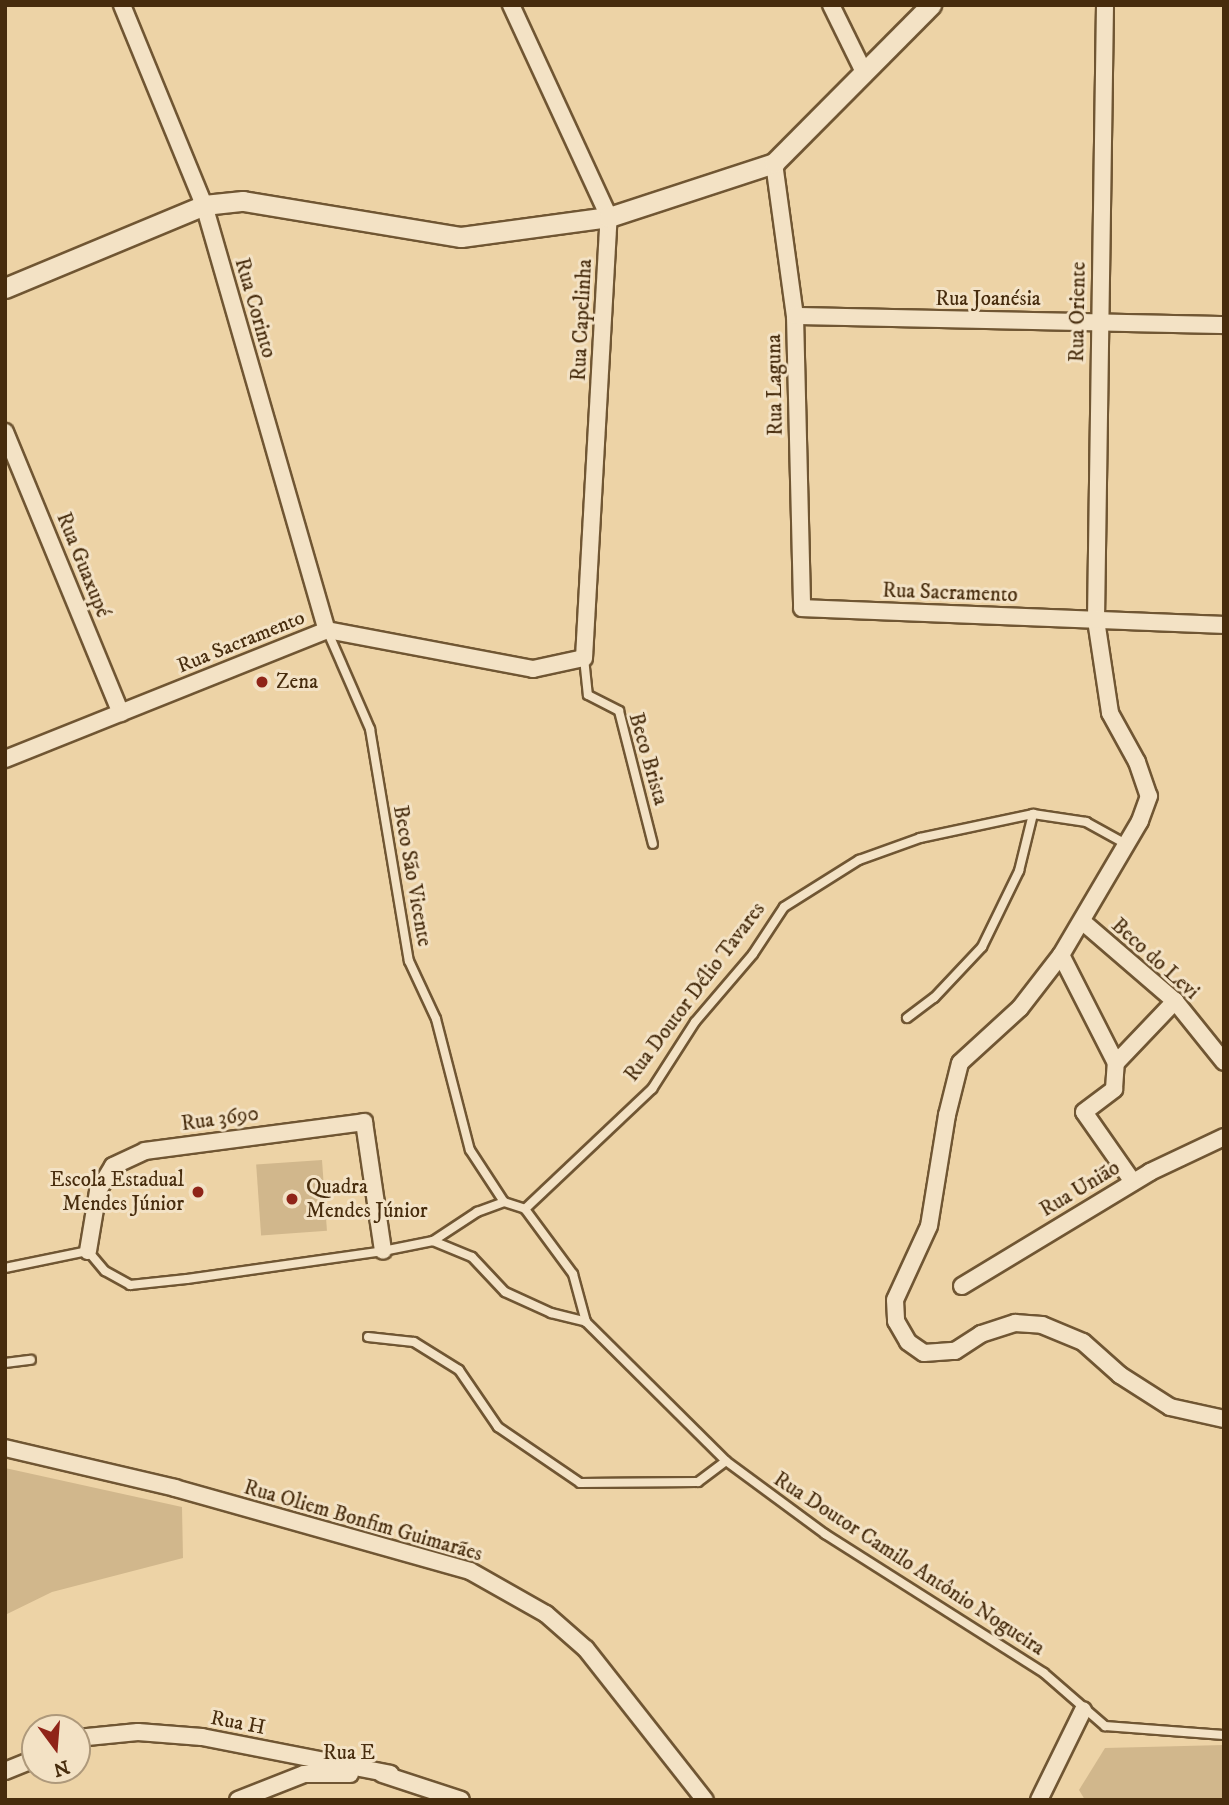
<!DOCTYPE html>
<html>
<head>
<meta charset="utf-8">
<style>
	body { margin:0 }
	#map { position:relative; width:1229px; height:1805px; overflow:hidden; background:#edd3a6; font-family:"IM FELL DW Pica",serif }
	div>[style] { position:absolute }
	.green>* { inset:0; background:#d1b78c; transform-origin:0 0 }
	.roads { filter:drop-shadow(2px 0 #705633) drop-shadow(-2px 0 #705633) drop-shadow(0 2px #705633) drop-shadow(0 -2px #705633) }
	.service>* { height:8px; margin:-4px; padding:0 4px; transform-origin:4px; border-radius:4px; background:#f3e2c5 }
	.minor>* { height:16px; margin:-8px; padding:0 8px; transform-origin:8px; border-radius:8px; background:#f3e2c5 }
	.tertiary>* { height:19px; margin:-9.5px; padding:0 9.5px; transform-origin:9.5px; border-radius:9.5px; background:#f3e2c5 }
	.dots>* { width:19px; height:19px; translate:-50% -50%; box-sizing:border-box; border:4px solid #f3e2c5; border-radius:50% }
	span { translate:-50% -50%; white-space:nowrap; text-align:center; line-height:1.15; -webkit-text-stroke:6px #f3e2c5; paint-order:stroke }
	.street-label { font-size:21px; color:#472c0d }
	.poi-label { font-size:21px; color:#472c0d }
	.left { translate:0 -50%; text-align:left }
	.right { translate:-100% -50%; text-align:right }
	.frame { position:absolute; inset:0; border:7px solid #472c0d; pointer-events:none }
	.north { position:absolute; left:21px; top:1714px; width:70px; height:70px; box-sizing:border-box; background:#f3e2c5; border:2px solid #ae997b; border-radius:50%; rotate:164deg; font-size:19px; font-weight:700; line-height:28px; text-align:center; color:#472c0d }
	.north::after { content:''; display:block; margin:auto; width:24px; height:32px; background:#8f2418; clip-path:polygon(50% 0,100% 100%,50% 72%,0 100%) }
</style>
</head>
<body>
<div id="map">
	<div class="green">
		<i style="left:322px;top:1160px;width:71px;height:66px;rotate:86deg"></i>
		<i style="clip-path:polygon(5px 1468px,182px 1507px,183px 1558px,52px 1592px,5px 1615px)"></i>
		<i style="clip-path:polygon(1224px 1745px,1224px 1800px,1085px 1800px,1079px 1790px,1105px 1748px)"></i>
	</div>
	<div class="roads">
		<div class="service">
			<i style="left:327px;top:630px;width:108px;rotate:66.5deg"></i>
			<i style="left:370px;top:729px;width:235px;rotate:80.5deg"></i>
			<i style="left:409px;top:961px;width:64px;rotate:65deg"></i>
			<i style="left:436px;top:1019px;width:135px;rotate:75.5deg"></i>
			<i style="left:470px;top:1150px;width:62px;rotate:56.8deg"></i>
			<i style="left:584px;top:658px;width:37px;rotate:84deg"></i>
			<i style="left:588px;top:695px;width:35px;rotate:27deg"></i>
			<i style="left:619px;top:711px;width:137px;rotate:75.7deg"></i>
			<i style="left:907px;top:1018px;width:34px;rotate:-37deg"></i>
			<i style="left:934px;top:998px;width:70px;rotate:-46.7deg"></i>
			<i style="left:982px;top:947px;width:85px;rotate:-64deg"></i>
			<i style="left:1019px;top:871px;width:59px;rotate:-76.2deg"></i>
			<i style="left:525px;top:1209px;width:175px;rotate:-43.4deg"></i>
			<i style="left:652px;top:1089px;width:80px;rotate:-57.3deg"></i>
			<i style="left:695px;top:1022px;width:89px;rotate:-49.5deg"></i>
			<i style="left:753px;top:954px;width:56px;rotate:-56.6deg"></i>
			<i style="left:784px;top:907px;width:89px;rotate:-32.1deg"></i>
			<i style="left:859px;top:860px;width:65px;rotate:-19.8deg"></i>
			<i style="left:920px;top:838px;width:116px;rotate:-12deg"></i>
			<i style="left:1033px;top:814px;width:54px;rotate:8.6deg"></i>
			<i style="left:1086px;top:822px;width:43px;rotate:28.9deg"></i>
			<i style="left:433px;top:1241px;width:42px;rotate:22.3deg"></i>
			<i style="left:472px;top:1257px;width:48px;rotate:46.7deg"></i>
			<i style="left:505px;top:1292px;width:51px;rotate:24.5deg"></i>
			<i style="left:551px;top:1313px;width:36px;rotate:14deg"></i>
			<i style="left:5px;top:1268px;width:85px;rotate:-11.6deg"></i>
			<i style="left:88px;top:1251px;width:26px;rotate:50deg"></i>
			<i style="left:105px;top:1271px;width:29px;rotate:29deg"></i>
			<i style="left:130px;top:1285px;width:57px;rotate:-6deg"></i>
			<i style="left:187px;top:1279px;width:198px;rotate:-8.1deg"></i>
			<i style="left:383px;top:1251px;width:51px;rotate:-11.3deg"></i>
			<i style="left:433px;top:1241px;width:53px;rotate:-33.4deg"></i>
			<i style="left:477px;top:1212px;width:29px;rotate:-20deg"></i>
			<i style="left:504px;top:1202px;width:22px;rotate:18deg"></i>
			<i style="left:525px;top:1209px;width:81px;rotate:53.6deg"></i>
			<i style="left:573px;top:1274px;width:50px;rotate:74.8deg"></i>
			<i style="left:586px;top:1322px;width:197px;rotate:44.8deg"></i>
			<i style="left:726px;top:1461px;width:123px;rotate:36.4deg"></i>
			<i style="left:825px;top:1534px;width:259px;rotate:32.4deg"></i>
			<i style="left:1044px;top:1673px;width:81px;rotate:41deg"></i>
			<i style="left:1105px;top:1726px;width:119px;rotate:4.3deg"></i>
			<i style="left:368px;top:1337px;width:46px;rotate:6.2deg"></i>
			<i style="left:414px;top:1342px;width:53px;rotate:31.9deg"></i>
			<i style="left:459px;top:1370px;width:69px;rotate:55.6deg"></i>
			<i style="left:498px;top:1427px;width:99px;rotate:34.3deg"></i>
			<i style="left:580px;top:1483px;width:118px;rotate:-0.5deg"></i>
			<i style="left:698px;top:1482px;width:35px;rotate:-37deg"></i>
			<i style="left:5px;top:1363px;width:26px;rotate:-7deg"></i>
		</div>
		<div class="minor">
			<i style="left:122px;top:5px;width:216px;rotate:67.7deg"></i>
			<i style="left:204px;top:205px;width:442px;rotate:73.9deg"></i>
			<i style="left:831px;top:5px;width:75px;rotate:63.8deg"></i>
			<i style="left:1105px;top:5px;width:615px;rotate:90.84deg"></i>
			<i style="left:1096px;top:620px;width:94px;rotate:81.4deg"></i>
			<i style="left:1110px;top:713px;width:56px;rotate:61.1deg"></i>
			<i style="left:1137px;top:762px;width:36px;rotate:71deg"></i>
			<i style="left:1149px;top:796px;width:27px;rotate:110deg"></i>
			<i style="left:1140px;top:821px;width:156px;rotate:120.5deg"></i>
			<i style="left:1061px;top:955px;width:67px;rotate:127.7deg"></i>
			<i style="left:1020px;top:1008px;width:81px;rotate:137.5deg"></i>
			<i style="left:960px;top:1063px;width:54px;rotate:104deg"></i>
			<i style="left:947px;top:1115px;width:112px;rotate:99.2deg"></i>
			<i style="left:929px;top:1226px;width:81px;rotate:114.7deg"></i>
			<i style="left:895px;top:1300px;width:21px;rotate:87deg"></i>
			<i style="left:896px;top:1321px;width:24px;rotate:60deg"></i>
			<i style="left:908px;top:1342px;width:19px;rotate:35deg"></i>
			<i style="left:924px;top:1353px;width:31px;rotate:-4deg"></i>
			<i style="left:955px;top:1351px;width:31px;rotate:-33deg"></i>
			<i style="left:981px;top:1334px;width:36px;rotate:-18deg"></i>
			<i style="left:1015px;top:1323px;width:27px;rotate:4deg"></i>
			<i style="left:1042px;top:1325px;width:44px;rotate:22.5deg"></i>
			<i style="left:1083px;top:1342px;width:50px;rotate:41.7deg"></i>
			<i style="left:1120px;top:1375px;width:59px;rotate:32.6deg"></i>
			<i style="left:1170px;top:1407px;width:55px;rotate:12.5deg"></i>
			<i style="left:774px;top:163px;width:154px;rotate:82.2deg"></i>
			<i style="left:795px;top:316px;width:292px;rotate:88.6deg"></i>
			<i style="left:802px;top:608px;width:422px;rotate:2.3deg"></i>
			<i style="left:795px;top:316px;width:429px;rotate:1.2deg"></i>
			<i style="left:5px;top:432px;width:304px;rotate:67.6deg"></i>
			<i style="left:5px;top:759px;width:347px;rotate:-21.8deg"></i>
			<i style="left:327px;top:630px;width:210px;rotate:10.7deg"></i>
			<i style="left:533px;top:669px;width:52px;rotate:-12.2deg"></i>
			<i style="left:584px;top:658px;width:442px;rotate:-86.8deg"></i>
			<i style="left:609px;top:217px;width:234px;rotate:-114.8deg"></i>
			<i style="left:1083px;top:922px;width:121px;rotate:40.7deg"></i>
			<i style="left:1175px;top:1001px;width:78px;rotate:51.2deg"></i>
			<i style="left:1061px;top:955px;width:121px;rotate:63deg"></i>
			<i style="left:1133px;top:1182px;width:85px;rotate:-125deg"></i>
			<i style="left:1084px;top:1112px;width:38px;rotate:-37deg"></i>
			<i style="left:1114px;top:1089px;width:26px;rotate:-86deg"></i>
			<i style="left:1116px;top:1063px;width:86px;rotate:-46.4deg"></i>
			<i style="left:88px;top:1251px;width:61px;rotate:-80.5deg"></i>
			<i style="left:98px;top:1191px;width:29px;rotate:-59deg"></i>
			<i style="left:113px;top:1166px;width:35px;rotate:-25deg"></i>
			<i style="left:145px;top:1151px;width:221px;rotate:-7.5deg"></i>
			<i style="left:364px;top:1122px;width:130px;rotate:81.6deg"></i>
			<i style="left:962px;top:1286px;width:220px;rotate:-31.2deg"></i>
			<i style="left:1150px;top:1172px;width:82px;rotate:-25.3deg"></i>
			<i style="left:5px;top:1448px;width:175px;rotate:13.2deg"></i>
			<i style="left:175px;top:1488px;width:306px;rotate:15.7deg"></i>
			<i style="left:470px;top:1571px;width:87px;rotate:29.5deg"></i>
			<i style="left:546px;top:1614px;width:53px;rotate:41.2deg"></i>
			<i style="left:586px;top:1649px;width:192px;rotate:51.8deg"></i>
			<i style="left:77px;top:1738px;width:61px;rotate:-5.6deg"></i>
			<i style="left:138px;top:1732px;width:64px;rotate:4.5deg"></i>
			<i style="left:202px;top:1737px;width:192px;rotate:11.1deg"></i>
			<i style="left:5px;top:1771px;width:32px;rotate:-22deg"></i>
			<i style="left:382px;top:1774px;width:83px;rotate:18.2deg"></i>
			<i style="left:238px;top:1800px;width:71px;rotate:-21.5deg"></i>
			<i style="left:304px;top:1774px;width:46px"></i>
			<i style="left:1039px;top:1800px;width:100px;rotate:-63.9deg"></i>
		</div>
		<div class="tertiary">
			<i style="left:5px;top:288px;width:216px;rotate:-22.6deg"></i>
			<i style="left:204px;top:205px;width:39px;rotate:-6deg"></i>
			<i style="left:243px;top:201px;width:221px;rotate:9.4deg"></i>
			<i style="left:461px;top:237px;width:149px;rotate:-7.7deg"></i>
			<i style="left:609px;top:217px;width:174px;rotate:-18.1deg"></i>
			<i style="left:774px;top:163px;width:223px;rotate:-45.2deg"></i>
		</div>
	</div>
	<div class="dots">
		<i style="left:262px;top:682px;background:#8f2418"></i>
		<i style="left:198px;top:1192px;background:#8f2418"></i>
		<i style="left:292px;top:1199px;background:#8f2418"></i>
	</div>
	<div class="street-label">
		<span style="left:988px;top:299px">Rua Joanésia</span>
		<span style="left:255px;top:308px;rotate:74deg">Rua Corinto</span>
		<span style="left:1078px;top:312px;rotate:-89deg">Rua Oriente</span>
		<span style="left:582px;top:320px;rotate:-87deg">Rua Capelinha</span>
		<span style="left:775px;top:385px;rotate:-91deg">Rua Laguna</span>
		<span style="left:83px;top:565px;rotate:68deg">Rua Guaxupé</span>
		<span style="left:950px;top:593px;rotate:2deg">Rua Sacramento</span>
		<span style="left:241px;top:642px;rotate:-22deg">Rua Sacramento</span>
		<span style="left:648px;top:759px;rotate:74deg">Beco Brista</span>
		<span style="left:412px;top:876px;rotate:80deg">Beco São Vicente</span>
		<span style="left:1155px;top:959px;rotate:42deg">Beco do Levi</span>
		<span style="left:695px;top:992px;rotate:-53deg">Rua Doutor Délio Tavares</span>
		<span style="left:220px;top:1119px;rotate:-8deg">Rua 3690</span>
		<span style="left:1080px;top:1189px;rotate:-31deg">Rua União</span>
		<span style="left:363px;top:1521px;rotate:16deg">Rua Oliem Bonfim Guimarães</span>
		<span style="left:909px;top:1564px;rotate:33deg">Rua Doutor Camilo Antônio Nogueira</span>
		<span style="left:238px;top:1723px;rotate:11deg">Rua H</span>
		<span style="left:349px;top:1753px">Rua E</span>
	</div>
	<div class="poi-label">
		<span class="left" style="left:276px;top:682px">Zena</span>
		<span class="right" style="left:184px;top:1192px">Escola Estadual<br>Mendes Júnior</span>
		<span class="left" style="left:306px;top:1199px">Quadra<br>Mendes Júnior</span>
	</div>
	<div class="frame"></div>
	<div class="north">N</div>
</div>
</body>
</html>
